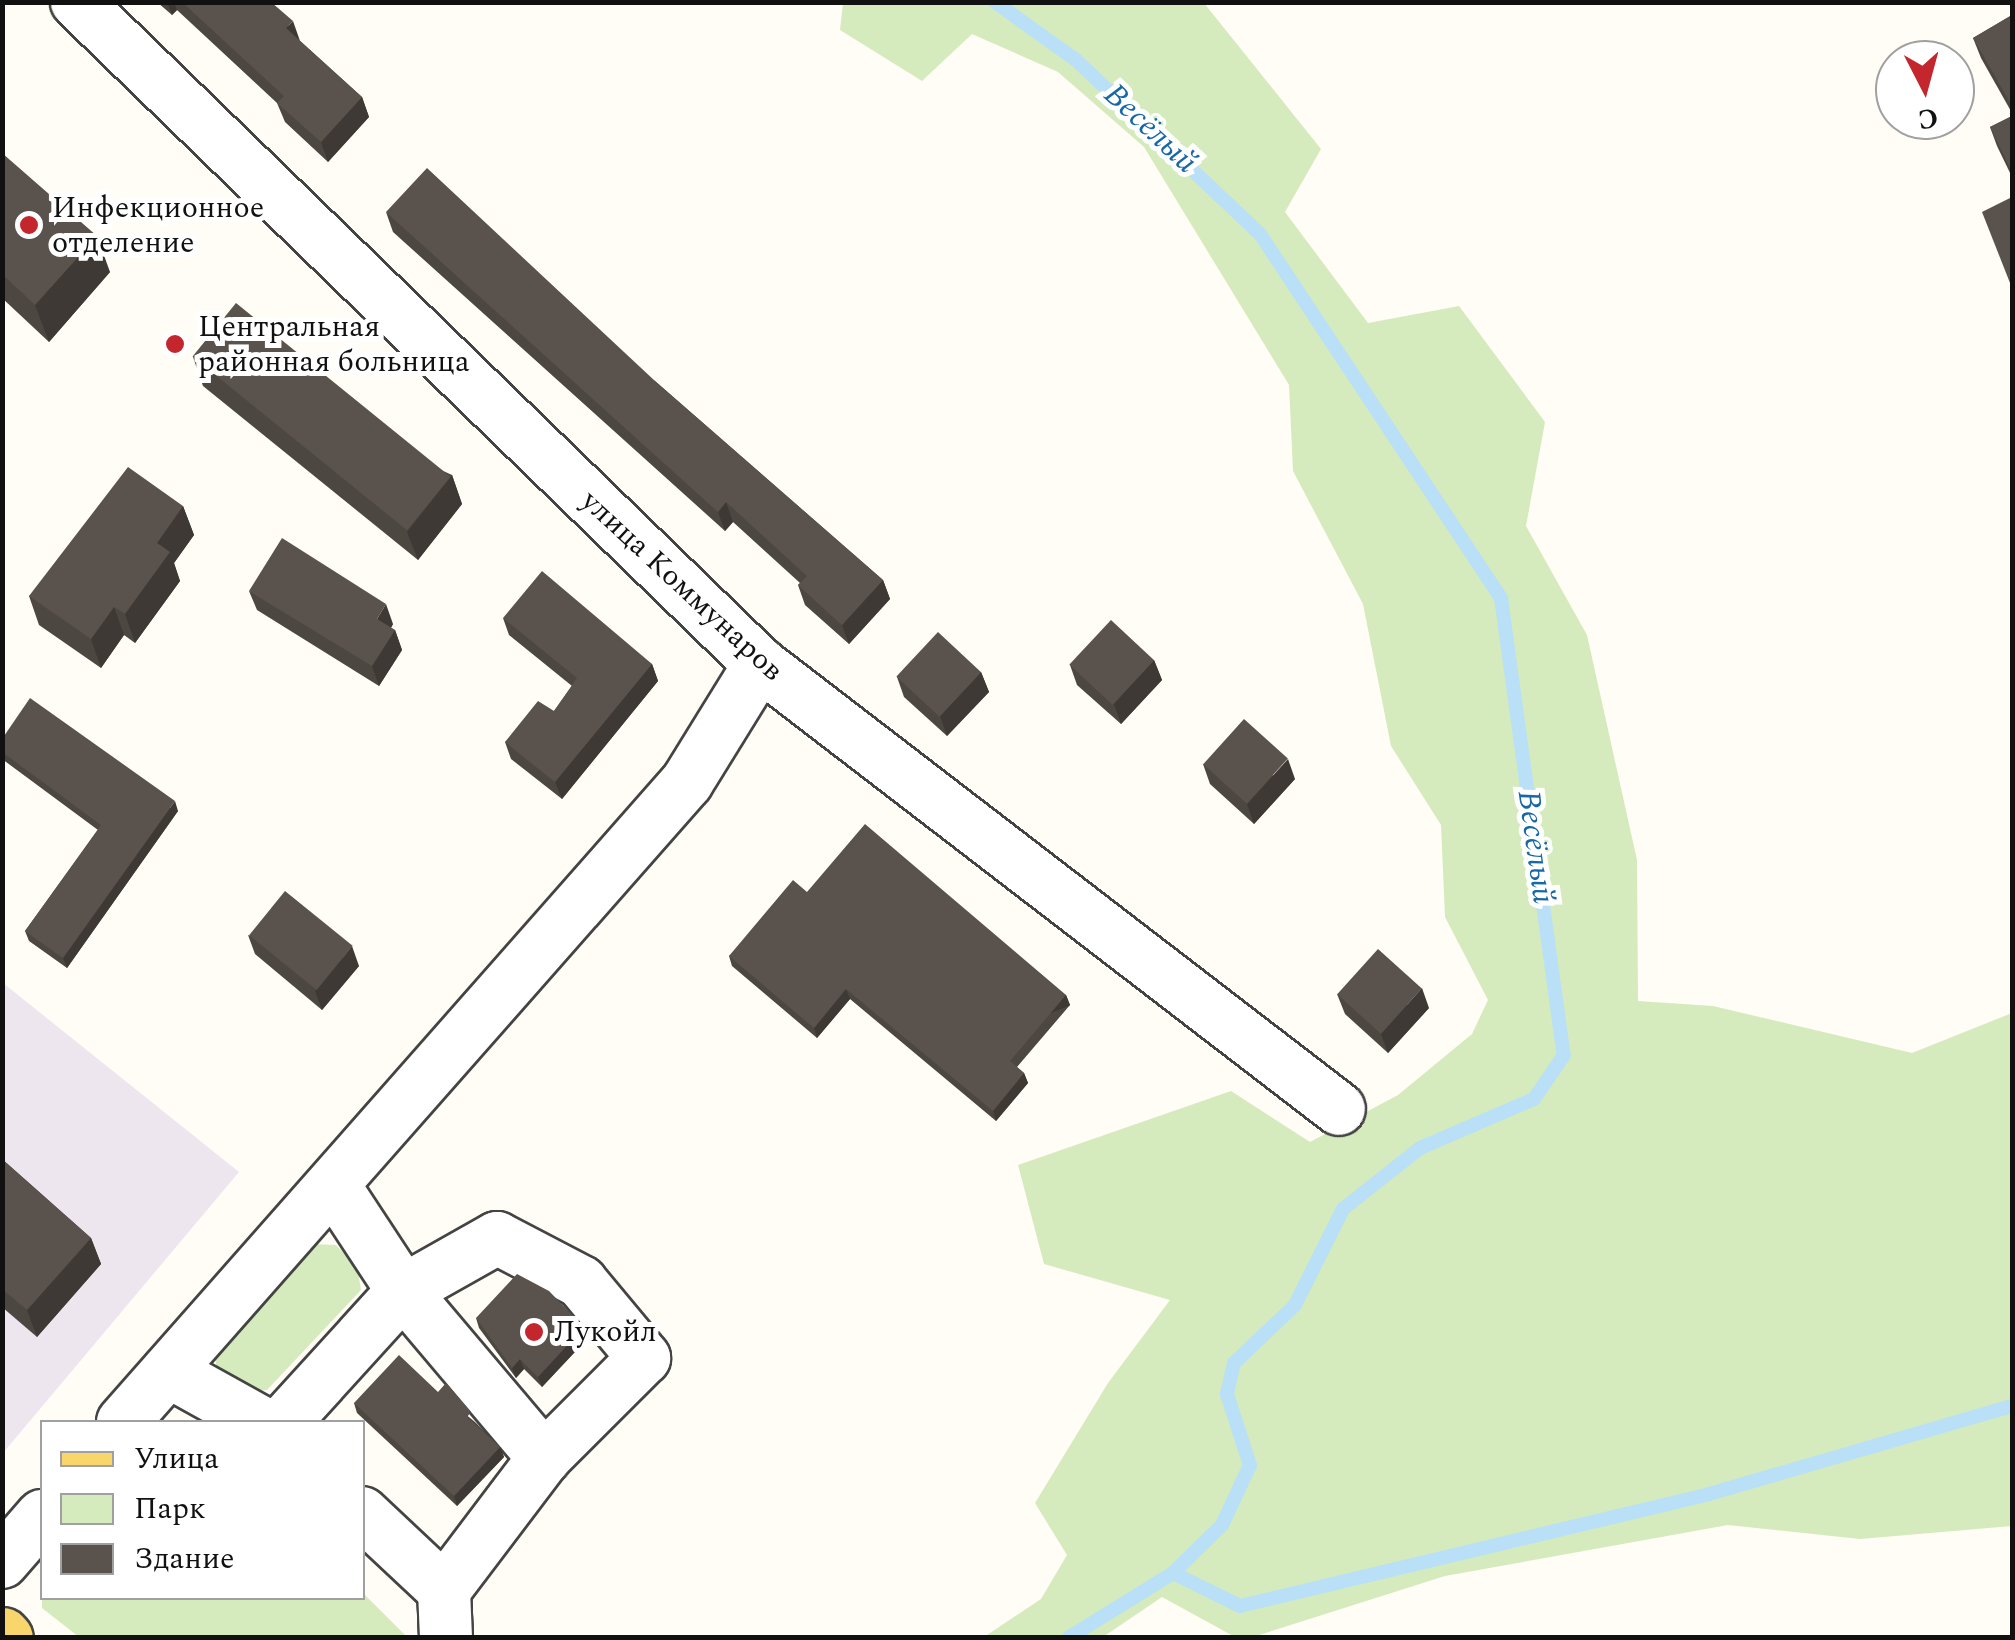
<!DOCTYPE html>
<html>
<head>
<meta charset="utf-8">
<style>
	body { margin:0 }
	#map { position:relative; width:2015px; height:1640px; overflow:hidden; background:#fffdf5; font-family:Spectral,serif }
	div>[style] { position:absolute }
	.industrial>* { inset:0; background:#eee6ef }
	.green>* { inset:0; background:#d5ebbd }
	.stream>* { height:14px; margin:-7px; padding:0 7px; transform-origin:7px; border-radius:7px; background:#b9e0f7 }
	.roads { filter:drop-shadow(2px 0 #444) drop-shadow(-2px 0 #444) drop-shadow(0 2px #444) drop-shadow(0 -2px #444) }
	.minor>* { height:52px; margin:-26px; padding:0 26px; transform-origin:26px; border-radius:26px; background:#fff }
	.major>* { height:55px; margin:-27.5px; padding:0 27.5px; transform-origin:27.5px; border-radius:27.5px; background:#f9d66b }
	.wall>* { inset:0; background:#4d4742 }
	.shaded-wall>* { inset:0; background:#3f3936; transform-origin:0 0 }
	.building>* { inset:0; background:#5a524d; transform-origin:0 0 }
	.dots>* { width:28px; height:28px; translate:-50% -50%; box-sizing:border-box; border:5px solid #fff; border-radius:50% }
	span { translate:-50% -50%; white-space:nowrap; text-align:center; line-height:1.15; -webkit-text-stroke:10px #fff; paint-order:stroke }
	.poi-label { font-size:30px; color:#111 }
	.left { translate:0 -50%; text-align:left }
	.street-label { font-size:30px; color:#111 }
	.water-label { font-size:32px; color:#1768a6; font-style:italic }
	.frame { position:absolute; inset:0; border:5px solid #111; pointer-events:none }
	.legend { position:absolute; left:40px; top:1420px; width:325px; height:180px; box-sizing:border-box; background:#fff; border:2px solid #a0a0a0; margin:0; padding:12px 18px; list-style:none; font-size:30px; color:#111 }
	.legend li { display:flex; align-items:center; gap:20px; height:50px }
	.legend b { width:50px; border:2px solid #a0a0a0 }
	.north { position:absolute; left:1875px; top:40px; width:100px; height:100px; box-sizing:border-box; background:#fff; border:2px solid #a0a0a0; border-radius:50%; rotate:174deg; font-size:28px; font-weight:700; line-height:40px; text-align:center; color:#111 }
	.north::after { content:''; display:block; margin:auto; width:35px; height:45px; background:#c4262e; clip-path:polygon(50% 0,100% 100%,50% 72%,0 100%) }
</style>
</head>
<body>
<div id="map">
	<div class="industrial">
		<i style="clip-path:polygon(3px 983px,239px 1172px,3px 1453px)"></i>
	</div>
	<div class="green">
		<i style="clip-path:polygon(843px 3px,1204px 3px,1321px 149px,1285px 212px,1368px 323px,1459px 306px,1545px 422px,1526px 526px,1587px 635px,1637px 860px,1638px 1001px,1713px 1006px,1912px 1053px,2012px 1013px,2012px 1526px,1860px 1539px,1728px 1525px,1445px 1576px,1253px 1637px,1235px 1637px,1162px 1597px,1103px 1637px,984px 1637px,1041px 1599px,1067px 1555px,1035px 1503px,1108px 1383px,1170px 1300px,1044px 1264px,1018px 1165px,1231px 1091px,1310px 1142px,1398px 1095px,1472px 1034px,1488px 1000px,1445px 917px,1441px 825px,1391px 746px,1363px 604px,1293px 471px,1289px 385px,1144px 147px,1058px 72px,972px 34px,922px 81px,840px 30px)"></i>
		<i style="clip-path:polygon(312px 1244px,336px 1245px,357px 1266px,361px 1290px,267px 1390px,240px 1392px,216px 1371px,216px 1347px)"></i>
		<i style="clip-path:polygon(42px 1588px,42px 1598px,363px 1593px,407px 1637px,79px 1637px,42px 1608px)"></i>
	</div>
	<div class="stream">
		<i style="left:995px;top:2px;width:100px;rotate:35.6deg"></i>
		<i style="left:1076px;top:60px;width:253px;rotate:43.4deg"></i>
		<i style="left:1260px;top:234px;width:437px;rotate:56.5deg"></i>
		<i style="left:1501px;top:598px;width:461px;rotate:82.2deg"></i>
		<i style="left:1564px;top:1055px;width:53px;rotate:124.3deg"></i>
		<i style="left:1534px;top:1099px;width:124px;rotate:156.7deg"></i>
		<i style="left:1420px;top:1148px;width:98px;rotate:141.6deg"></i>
		<i style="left:1343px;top:1209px;width:107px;rotate:116.6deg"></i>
		<i style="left:1295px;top:1305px;width:84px;rotate:136.4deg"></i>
		<i style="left:1234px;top:1363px;width:32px;rotate:103deg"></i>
		<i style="left:1227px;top:1394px;width:75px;rotate:72.1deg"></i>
		<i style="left:1250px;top:1465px;width:66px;rotate:115deg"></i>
		<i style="left:1222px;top:1525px;width:69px;rotate:135.6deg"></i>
		<i style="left:1173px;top:1573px;width:123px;rotate:148.2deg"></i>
		<i style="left:1173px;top:1573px;width:75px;rotate:26.2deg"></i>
		<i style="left:1240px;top:1606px;width:482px;rotate:-13.4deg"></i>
		<i style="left:1709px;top:1494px;width:316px;rotate:-16.2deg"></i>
	</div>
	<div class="roads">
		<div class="minor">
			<i style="left:77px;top:2px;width:951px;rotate:44.11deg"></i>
			<i style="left:760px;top:664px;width:730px;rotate:37.54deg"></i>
			<i style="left:334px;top:1186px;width:126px;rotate:56.7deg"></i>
			<i style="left:403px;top:1291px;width:219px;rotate:49.8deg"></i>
			<i style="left:168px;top:1371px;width:105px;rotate:29deg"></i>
			<i style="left:123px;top:1422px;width:853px;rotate:-48.61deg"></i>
			<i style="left:687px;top:782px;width:139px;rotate:-58.3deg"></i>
			<i style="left:284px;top:1422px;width:177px;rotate:-47.7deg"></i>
			<i style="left:403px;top:1291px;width:108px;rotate:-29.4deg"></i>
			<i style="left:497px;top:1238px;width:95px;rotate:27.6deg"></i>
			<i style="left:581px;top:1282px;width:99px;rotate:50.3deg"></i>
			<i style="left:644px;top:1358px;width:141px;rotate:135deg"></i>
			<i style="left:544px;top:1458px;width:166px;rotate:127.1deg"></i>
			<i style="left:444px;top:1590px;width:48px;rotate:87.6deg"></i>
			<i style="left:362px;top:1513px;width:112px;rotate:43.2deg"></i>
			<i style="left:2px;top:1562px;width:61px;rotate:-49deg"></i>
		</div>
		<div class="major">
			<i style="left:2px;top:1635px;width:4px;rotate:45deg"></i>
		</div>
	</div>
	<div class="wall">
		<i style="clip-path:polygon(157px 2px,271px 2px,300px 41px,362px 97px,369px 117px,328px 162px,285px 122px,277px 103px,177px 10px,172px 15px)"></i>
		<i style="clip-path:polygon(2012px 15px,2012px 113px,1981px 58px,1973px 38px)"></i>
		<i style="clip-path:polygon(2012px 116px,2012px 177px,1997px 146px,1990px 127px)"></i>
		<i style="clip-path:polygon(2px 153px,110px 272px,49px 342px,2px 298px)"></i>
		<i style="clip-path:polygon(386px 212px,655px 381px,883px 580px,890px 599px,849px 644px,805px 605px,798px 585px,800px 583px,733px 522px,725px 531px,393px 232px)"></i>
		<i style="clip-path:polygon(193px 357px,452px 475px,462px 504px,418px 560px,203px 386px)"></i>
		<i style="clip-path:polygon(183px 506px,194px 535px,174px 563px,180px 581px,135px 643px,124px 635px,101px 668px,39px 625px,29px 596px)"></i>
		<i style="clip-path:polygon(249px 591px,393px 624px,391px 628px,395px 630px,402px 650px,379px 686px,257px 610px)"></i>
		<i style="clip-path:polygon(503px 618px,652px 664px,658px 681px,562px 799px,511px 759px,505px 742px,554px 711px,572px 686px,509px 635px)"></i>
		<i style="clip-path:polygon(1154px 660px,1162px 680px,1121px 724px,1077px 685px,1070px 665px)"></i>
		<i style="clip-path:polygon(981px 672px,989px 692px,947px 736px,904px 697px,897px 677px)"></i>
		<i style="clip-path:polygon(2px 739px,178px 811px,67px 968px,29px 941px,25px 931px,98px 830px,2px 759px)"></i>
		<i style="clip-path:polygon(1203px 764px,1295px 779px,1254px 824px,1210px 784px)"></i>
		<i style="clip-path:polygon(807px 892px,1066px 995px,1070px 1005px,1017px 1067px,1024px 1073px,1028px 1083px,996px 1121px,850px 999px,817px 1038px,732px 966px,729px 956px)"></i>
		<i style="clip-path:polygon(248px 935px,359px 966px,322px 1010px,255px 954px)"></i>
		<i style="clip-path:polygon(1337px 994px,1429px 1008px,1388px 1053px,1345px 1014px)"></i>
		<i style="clip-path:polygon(2px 1159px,91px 1238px,101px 1264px,37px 1337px,2px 1307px)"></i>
		<i style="clip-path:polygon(476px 1318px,588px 1338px,542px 1387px,524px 1369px,516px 1378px,479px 1328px)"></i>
		<i style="clip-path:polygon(438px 1392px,475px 1422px,500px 1447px,504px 1457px,457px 1506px,357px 1413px,354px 1403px)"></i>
	</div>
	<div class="shaded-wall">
		<i style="clip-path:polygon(167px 2px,174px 2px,177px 10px,172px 15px)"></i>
		<i style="clip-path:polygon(293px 21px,300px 41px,286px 28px)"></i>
		<i style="clip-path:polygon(362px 97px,369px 117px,328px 162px,321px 142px)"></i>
		<i style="clip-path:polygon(97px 236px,110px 272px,49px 342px,35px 305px)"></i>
		<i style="clip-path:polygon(452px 475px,462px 504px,418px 560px,407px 532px)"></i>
		<i style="clip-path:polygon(726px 502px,733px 522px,725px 531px,718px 512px)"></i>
		<i style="clip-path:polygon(183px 506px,194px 535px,174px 563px,180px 581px,135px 643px,125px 614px,157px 543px)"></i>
		<i style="clip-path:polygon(883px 580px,890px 599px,849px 644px,842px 625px)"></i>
		<i style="clip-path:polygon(386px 604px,393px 624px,384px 639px,377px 619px)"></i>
		<i style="clip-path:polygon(114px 607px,124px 635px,101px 668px,91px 639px)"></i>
		<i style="clip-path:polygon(395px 630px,402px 650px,379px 686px,372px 666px)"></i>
		<i style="clip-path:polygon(1154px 660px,1162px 680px,1121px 724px,1114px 704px)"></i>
		<i style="clip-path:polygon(652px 664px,658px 681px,562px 799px,555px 782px)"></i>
		<i style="clip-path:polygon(981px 672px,989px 692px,947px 736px,940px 716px)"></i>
		<i style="clip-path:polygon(1288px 759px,1295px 779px,1254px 824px,1247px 804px)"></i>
		<i style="clip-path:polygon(175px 801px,178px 811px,67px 968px,63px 958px)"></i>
		<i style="clip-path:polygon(352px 946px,359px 966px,322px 1010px,315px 991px)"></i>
		<i style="clip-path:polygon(1422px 988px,1429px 1008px,1388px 1053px,1381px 1034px)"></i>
		<i style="clip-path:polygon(846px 989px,850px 999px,817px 1038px,814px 1028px)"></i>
		<i style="left:1066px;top:995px;width:11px;height:87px;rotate:68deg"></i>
		<i style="clip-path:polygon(1024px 1073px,1028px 1083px,996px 1121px,993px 1111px)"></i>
		<i style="clip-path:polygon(91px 1238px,101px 1264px,37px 1337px,27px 1310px)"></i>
		<i style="clip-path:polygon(584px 1327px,588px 1338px,542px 1387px,538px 1377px)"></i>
		<i style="clip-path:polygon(520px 1359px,524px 1369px,516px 1378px,512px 1368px)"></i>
		<i style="clip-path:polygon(500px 1447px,504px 1457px,457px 1506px,454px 1496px)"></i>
	</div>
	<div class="building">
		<i style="clip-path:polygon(182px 2px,271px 2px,293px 21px,286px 28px,362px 97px,321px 142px,277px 103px,284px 96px)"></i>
		<i style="clip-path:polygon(2012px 15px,2012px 106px,1973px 38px)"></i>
		<i style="clip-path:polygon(2012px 116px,2012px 172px,1990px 127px)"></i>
		<i style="clip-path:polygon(2px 153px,97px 236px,35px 305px,2px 274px)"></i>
		<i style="clip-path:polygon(427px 168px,655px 381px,883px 580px,842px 625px,798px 585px,807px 576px,726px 502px,718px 512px,386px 212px)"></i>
		<i style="clip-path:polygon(2012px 197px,2012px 288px,1982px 212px)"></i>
		<i style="left:236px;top:303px;width:276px;height:69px;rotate:39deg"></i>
		<i style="clip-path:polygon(128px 467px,183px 506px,157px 543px,170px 552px,125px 614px,114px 607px,91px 639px,29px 596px)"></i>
		<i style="clip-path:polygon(282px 538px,386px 604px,377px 619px,395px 630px,372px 666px,249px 591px)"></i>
		<i style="clip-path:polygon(542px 571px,652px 664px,555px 782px,505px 742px,538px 701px,554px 711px,577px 678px,503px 618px)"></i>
		<i style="left:1111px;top:620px;width:59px;height:61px;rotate:43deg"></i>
		<i style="left:938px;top:632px;width:59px;height:61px;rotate:43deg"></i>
		<i style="clip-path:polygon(30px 698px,175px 801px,63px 958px,25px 931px,101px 825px,2px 752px,2px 739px)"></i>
		<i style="left:1244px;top:719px;width:59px;height:61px;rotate:42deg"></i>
		<i style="clip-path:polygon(865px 824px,1066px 995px,1010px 1061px,1024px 1073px,993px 1111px,846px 989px,814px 1028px,729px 956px,793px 880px,807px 892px)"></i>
		<i style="left:285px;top:891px;width:87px;height:57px;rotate:39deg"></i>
		<i style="left:1378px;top:949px;width:59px;height:61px;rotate:42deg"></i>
		<i style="clip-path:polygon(2px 1159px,91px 1238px,27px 1310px,2px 1289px)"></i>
		<i style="clip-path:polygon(517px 1274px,549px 1291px,584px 1327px,538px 1377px,520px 1359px,512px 1368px,476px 1318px)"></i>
		<i style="clip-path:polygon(399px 1355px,438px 1392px,446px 1383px,471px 1412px,467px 1417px,500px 1447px,454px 1496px,354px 1403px)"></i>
	</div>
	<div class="dots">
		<i style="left:29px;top:225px;background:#c4262e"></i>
		<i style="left:175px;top:344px;background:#c4262e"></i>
		<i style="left:534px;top:1332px;background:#c4262e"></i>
	</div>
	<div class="poi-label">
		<span class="left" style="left:52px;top:225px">Инфекционное<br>отделение</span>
		<span class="left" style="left:198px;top:344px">Центральная<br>районная больница</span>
		<span class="left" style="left:554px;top:1332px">Лукойл</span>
	</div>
	<div class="street-label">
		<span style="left:682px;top:586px;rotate:43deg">улица Коммунаров</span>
	</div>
	<div class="water-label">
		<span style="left:1150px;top:129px;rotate:43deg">Весёлый</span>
		<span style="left:1535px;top:847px;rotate:82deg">Весёлый</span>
	</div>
	<div class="frame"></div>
	<ul class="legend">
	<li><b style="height:12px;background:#f9d66b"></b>Улица</li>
	<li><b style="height:28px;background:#d5ebbd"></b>Парк</li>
	<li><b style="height:28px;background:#5a524d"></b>Здание</li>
	</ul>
	<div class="north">С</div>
</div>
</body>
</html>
